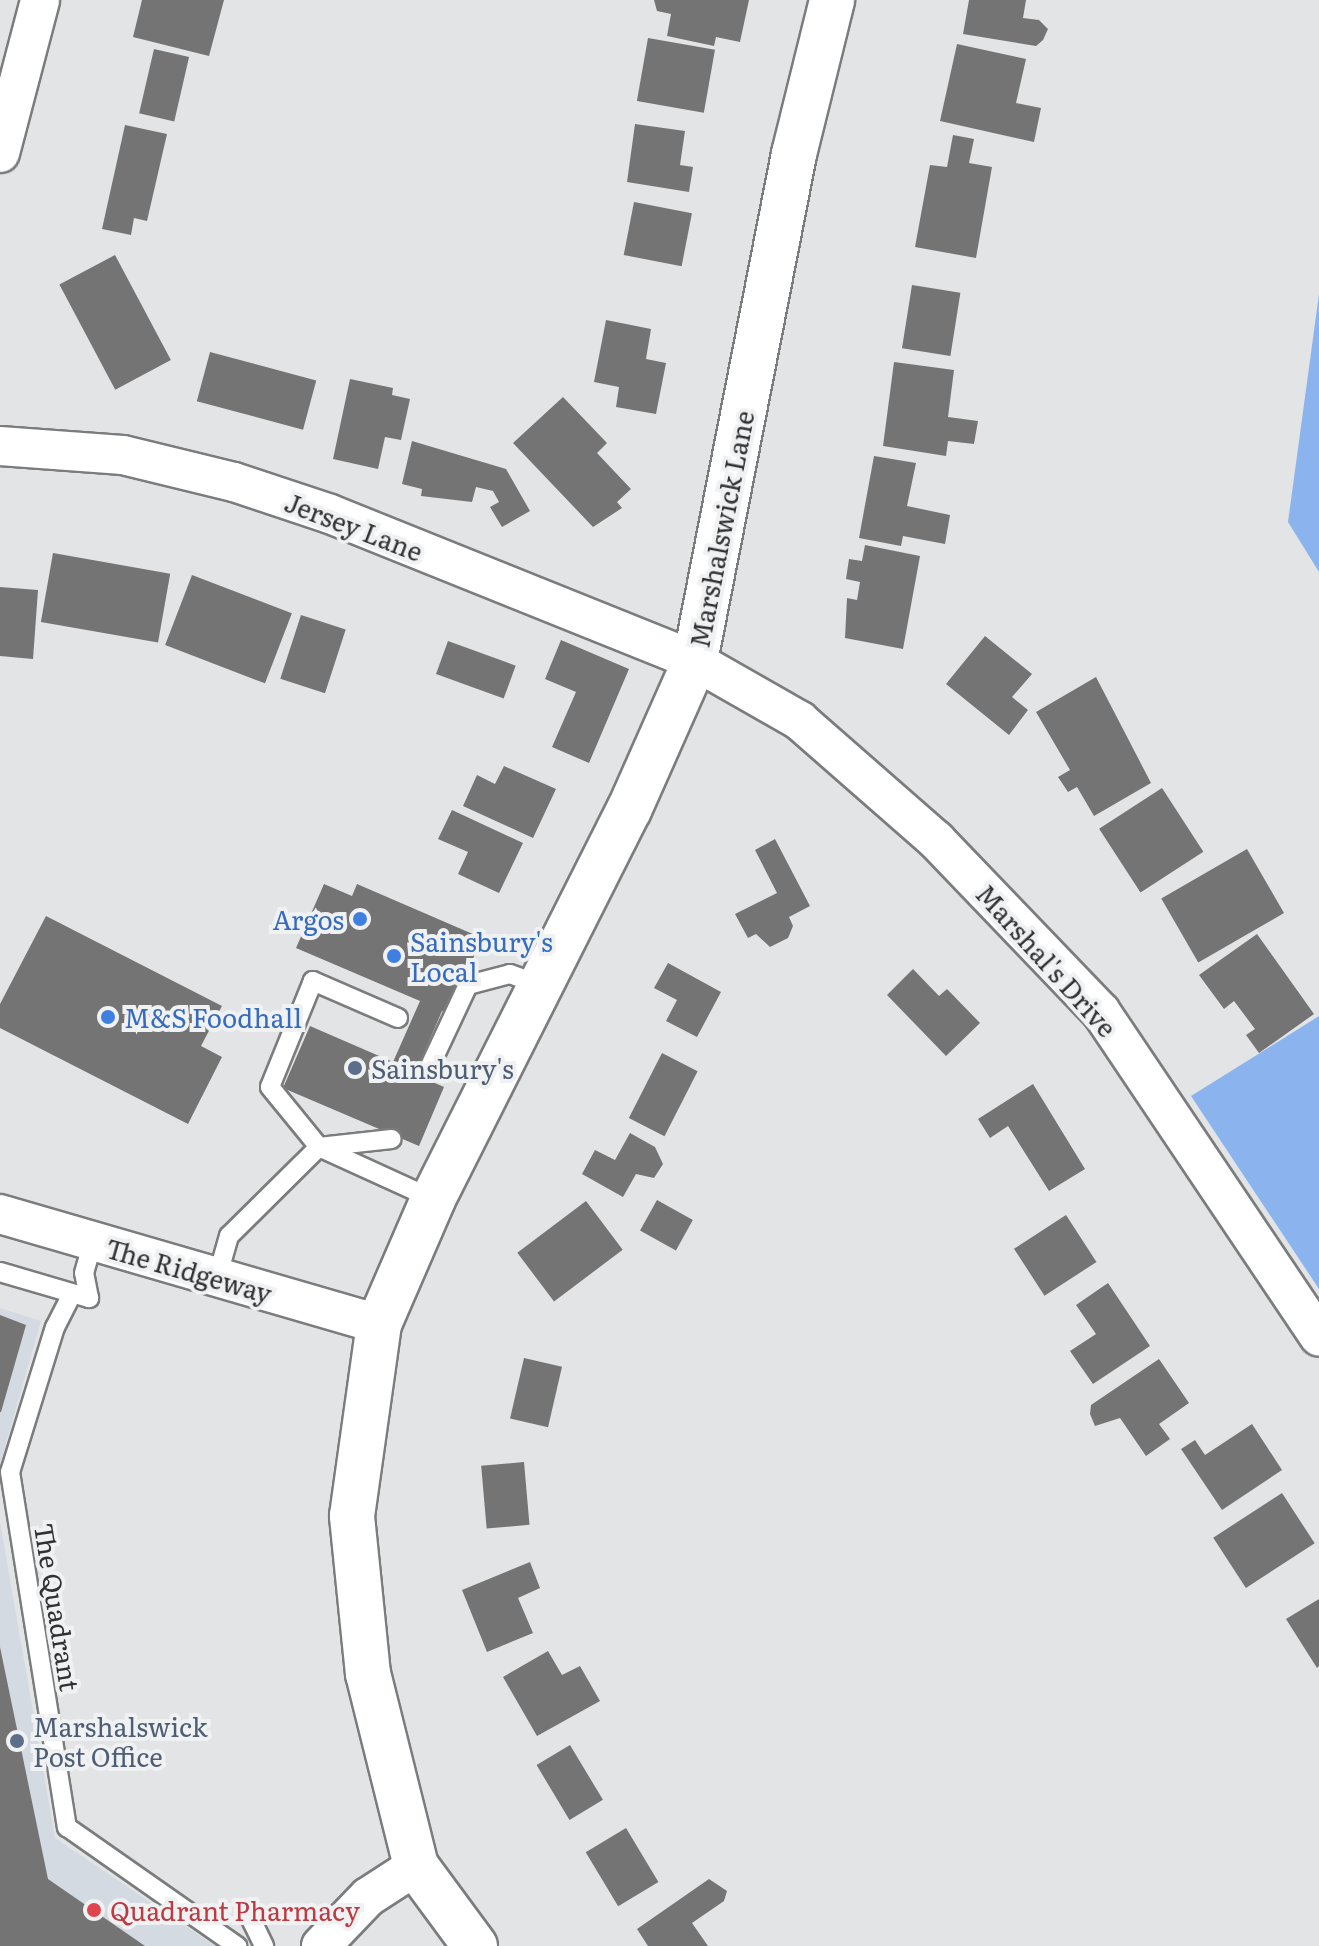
<!DOCTYPE html>
<html>
<head>
<meta charset="utf-8">
<style>
	body { margin:0 }
	#map { position:relative; width:1319px; height:1946px; overflow:hidden; background:#e3e4e5; font-family:Literata,serif }
	div>[style] { position:absolute }
	.built>* { inset:0; background:#d4dae1 }
	.green>* { inset:0; background:#8bb4ee }
	.building>* { inset:0; background:#757475; transform-origin:0 0 }
	.roads { filter:drop-shadow(2px 0 #7b7c7d) drop-shadow(-2px 0 #7b7c7d) drop-shadow(0 2px #7b7c7d) drop-shadow(0 -2px #7b7c7d) }
	.service>* { height:18px; margin:-9px; padding:0 9px; transform-origin:9px; border-radius:9px; background:#fff }
	.minor>* { height:38px; margin:-19px; padding:0 19px; transform-origin:19px; border-radius:19px; background:#fff }
	.tertiary>* { height:44px; margin:-22px; padding:0 22px; transform-origin:22px; border-radius:22px; background:#fff }
	.dots>* { width:22px; height:22px; translate:-50% -50%; box-sizing:border-box; border:4px solid #f0f1f2; border-radius:50% }
	span { translate:-50% -50%; white-space:nowrap; text-align:center; line-height:1.15; -webkit-text-stroke:8px #f0f1f2; paint-order:stroke }
	.street-label { font-size:26px; color:#313132 }
	.shop-label { font-size:26px; color:#366cbe }
	.right { translate:-100% -50%; text-align:right }
	.left { translate:0 -50%; text-align:left }
	.service-label { font-size:26px; color:#4e5e75 }
	.health-label { font-size:26px; color:#be3a42 }
</style>
</head>
<body>
<div id="map">
	<div class="built">
		<i style="clip-path:polygon(0 1308px,41px 1321px,0 1464px)"></i>
		<i style="clip-path:polygon(0 1522px,55px 1838px,215px 1946px,0 1946px)"></i>
	</div>
	<div class="green">
		<i style="clip-path:polygon(1319px 294px,1319px 572px,1288px 522px)"></i>
		<i style="clip-path:polygon(1319px 1016px,1319px 1289px,1191px 1096px)"></i>
	</div>
	<div class="building">
		<i style="clip-path:polygon(142px 0,224px 0,209px 56px,133px 37px)"></i>
		<i style="clip-path:polygon(654px 0,749px 0,740px 42px,716px 37px,714px 46px,667px 36px,671px 14px,657px 11px)"></i>
		<i style="clip-path:polygon(969px 0,1026px 0,1023px 18px,1039px 20px,1048px 29px,1043px 40px,1036px 46px,963px 34px)"></i>
		<i style="left:648px;top:38px;width:68px;height:64px;rotate:10deg"></i>
		<i style="clip-path:polygon(957px 44px,1026px 59px,1016px 103px,1041px 108px,1034px 142px,940px 121px)"></i>
		<i style="left:154px;top:49px;width:36px;height:66px;rotate:13deg"></i>
		<i style="clip-path:polygon(635px 124px,685px 131px,680px 165px,693px 167px,689px 192px,627px 182px)"></i>
		<i style="clip-path:polygon(125px 125px,167px 134px,147px 221px,134px 218px,131px 235px,102px 229px)"></i>
		<i style="clip-path:polygon(953px 135px,974px 139px,969px 163px,992px 167px,976px 258px,915px 247px,930px 165px,947px 167px)"></i>
		<i style="left:634px;top:202px;width:59px;height:54px;rotate:11deg"></i>
		<i style="left:115px;top:255px;width:119px;height:63px;rotate:62deg"></i>
		<i style="left:912px;top:285px;width:49px;height:64px;rotate:9deg"></i>
		<i style="clip-path:polygon(606px 320px,651px 329px,646px 359px,666px 363px,656px 414px,616px 407px,619px 387px,594px 382px)"></i>
		<i style="left:210px;top:352px;width:110px;height:51px;rotate:15deg"></i>
		<i style="clip-path:polygon(894px 362px,954px 370px,948px 417px,978px 421px,974px 444px,948px 441px,946px 456px,883px 446px)"></i>
		<i style="clip-path:polygon(350px 379px,393px 388px,392px 395px,410px 399px,401px 440px,385px 437px,378px 469px,333px 459px)"></i>
		<i style="clip-path:polygon(563px 397px,607px 443px,597px 453px,631px 489px,617px 502px,622px 508px,593px 527px,513px 443px)"></i>
		<i style="clip-path:polygon(412px 441px,506px 469px,530px 511px,502px 527px,490px 507px,499px 502px,493px 491px,476px 487px,472px 502px,421px 496px,422px 489px,402px 484px)"></i>
		<i style="clip-path:polygon(874px 456px,916px 463px,907px 506px,950px 515px,945px 544px,903px 536px,901px 546px,859px 538px)"></i>
		<i style="clip-path:polygon(865px 545px,920px 556px,903px 649px,845px 638px,847px 598px,857px 600px,860px 582px,846px 579px,849px 559px,862px 561px)"></i>
		<i style="left:53px;top:553px;width:119px;height:70px;rotate:10deg"></i>
		<i style="left:192px;top:575px;width:107px;height:75px;rotate:21deg"></i>
		<i style="clip-path:polygon(0 587px,38px 590px,33px 659px,0 656px)"></i>
		<i style="left:301px;top:615px;width:47px;height:67px;rotate:18deg"></i>
		<i style="clip-path:polygon(985px 636px,1032px 674px,1012px 697px,1028px 710px,1009px 735px,946px 684px)"></i>
		<i style="clip-path:polygon(561px 640px,629px 669px,589px 763px,552px 747px,576px 692px,545px 679px)"></i>
		<i style="left:448px;top:641px;width:72px;height:35px;rotate:20deg"></i>
		<i style="clip-path:polygon(1096px 677px,1151px 783px,1094px 816px,1077px 787px,1068px 792px,1058px 777px,1070px 770px,1036px 712px)"></i>
		<i style="clip-path:polygon(504px 766px,556px 789px,533px 838px,463px 806px,477px 775px,495px 784px)"></i>
		<i style="left:1162px;top:788px;width:76px;height:75px;rotate:57deg"></i>
		<i style="clip-path:polygon(452px 810px,523px 843px,499px 893px,458px 874px,468px 852px,438px 839px)"></i>
		<i style="clip-path:polygon(775px 839px,810px 906px,789px 917px,793px 926px,788px 938px,770px 947px,756px 934px,748px 938px,735px 914px,777px 893px,755px 850px)"></i>
		<i style="left:1247px;top:849px;width:74px;height:99px;rotate:60deg"></i>
		<i style="clip-path:polygon(324px 884px,352px 896px,357px 884px,482px 938px,449px 1014px,442px 1011px,415px 1074px,444px 1087px,419px 1146px,283px 1088px,310px 1026px,393px 1062px,420px 1001px,296px 948px)"></i>
		<i style="clip-path:polygon(46px 916px,222px 1006px,201px 1046px,222px 1057px,188px 1124px,0 1028px,0 1004px)"></i>
		<i style="clip-path:polygon(1257px 934px,1314px 1014px,1259px 1053px,1246px 1035px,1255px 1029px,1234px 1001px,1224px 1009px,1199px 975px)"></i>
		<i style="clip-path:polygon(668px 963px,721px 992px,697px 1037px,666px 1021px,677px 1000px,654px 988px)"></i>
		<i style="clip-path:polygon(913px 969px,939px 996px,947px 989px,980px 1023px,946px 1056px,887px 995px)"></i>
		<i style="left:662px;top:1053px;width:40px;height:73px;rotate:27deg"></i>
		<i style="clip-path:polygon(1033px 1084px,1085px 1169px,1049px 1191px,1008px 1126px,990px 1138px,978px 1119px)"></i>
		<i style="clip-path:polygon(630px 1133px,655px 1147px,663px 1164px,654px 1178px,636px 1174px,623px 1197px,582px 1174px,595px 1150px,615px 1160px)"></i>
		<i style="left:657px;top:1200px;width:41px;height:35px;rotate:29deg"></i>
		<i style="left:586px;top:1201px;width:61px;height:86px;rotate:53deg"></i>
		<i style="left:1066px;top:1215px;width:56px;height:62px;rotate:57deg"></i>
		<i style="clip-path:polygon(1108px 1283px,1150px 1346px,1093px 1384px,1070px 1351px,1096px 1334px,1076px 1305px)"></i>
		<i style="clip-path:polygon(0 1315px,26px 1325px,1px 1412px,0 1412px)"></i>
		<i style="left:524px;top:1358px;width:39px;height:62px;rotate:13deg"></i>
		<i style="clip-path:polygon(1159px 1359px,1189px 1403px,1159px 1424px,1170px 1439px,1146px 1456px,1120px 1418px,1095px 1426px,1090px 1414px,1091px 1405px)"></i>
		<i style="clip-path:polygon(1252px 1424px,1282px 1470px,1222px 1510px,1181px 1449px,1195px 1440px,1205px 1455px)"></i>
		<i style="left:524px;top:1462px;width:63px;height:43px;rotate:85deg"></i>
		<i style="left:1282px;top:1493px;width:60px;height:82px;rotate:57deg"></i>
		<i style="clip-path:polygon(530px 1562px,540px 1588px,518px 1598px,533px 1633px,487px 1652px,462px 1590px)"></i>
		<i style="clip-path:polygon(1319px 1599px,1319px 1666px,1317px 1668px,1286px 1619px)"></i>
		<i style="clip-path:polygon(0 1647px,48px 1879px,145px 1946px,0 1946px)"></i>
		<i style="clip-path:polygon(548px 1651px,562px 1675px,580px 1666px,600px 1701px,537px 1736px,503px 1677px)"></i>
		<i style="left:570px;top:1745px;width:64px;height:39px;rotate:59deg"></i>
		<i style="left:626px;top:1828px;width:63px;height:47px;rotate:59deg"></i>
		<i style="clip-path:polygon(709px 1879px,727px 1891px,724px 1901px,692px 1923px,708px 1946px,648px 1946px,637px 1929px)"></i>
	</div>
	<div class="roads">
		<div class="service">
			<i style="left:398px;top:1018px;width:93px;rotate:-156.5deg"></i>
			<i style="left:313px;top:981px;width:114px;rotate:112.1deg"></i>
			<i style="left:270px;top:1087px;width:77px;rotate:50.8deg"></i>
			<i style="left:319px;top:1147px;width:125px;rotate:24.5deg"></i>
			<i style="left:430px;top:1066px;width:89px;rotate:-64.9deg"></i>
			<i style="left:468px;top:985px;width:43px;rotate:-14.7deg"></i>
			<i style="left:510px;top:974px;width:33px;rotate:20deg"></i>
			<i style="left:0;top:1272px;width:93px;rotate:16.3deg"></i>
			<i style="left:89px;top:1298px;width:25px;rotate:-101deg"></i>
			<i style="left:84px;top:1273px;width:33px;rotate:-74deg"></i>
			<i style="left:217px;top:1278px;width:44px;rotate:-74.1deg"></i>
			<i style="left:229px;top:1236px;width:127px;rotate:-44.7deg"></i>
			<i style="left:319px;top:1147px;width:73px;rotate:-6.3deg"></i>
			<i style="left:72px;top:1294px;width:37px;rotate:117deg"></i>
			<i style="left:55px;top:1327px;width:152px;rotate:107.2deg"></i>
			<i style="left:10px;top:1472px;width:360px;rotate:80.9deg"></i>
			<i style="left:67px;top:1827px;width:208px;rotate:35deg"></i>
			<i style="left:248px;top:1913px;width:37px;rotate:64deg"></i>
		</div>
		<div class="minor">
			<i style="left:0;top:153px;width:158px;rotate:-75.3deg"></i>
			<i style="left:0;top:446px;width:123px;rotate:4.2deg"></i>
			<i style="left:123px;top:455px;width:114px;rotate:13.7deg"></i>
			<i style="left:234px;top:482px;width:101px;rotate:18.4deg"></i>
			<i style="left:330px;top:514px;width:393px;rotate:21.9deg"></i>
			<i style="left:695px;top:661px;width:121px;rotate:29.7deg"></i>
			<i style="left:800px;top:721px;width:181px;rotate:41.2deg"></i>
			<i style="left:936px;top:840px;width:238px;rotate:46.2deg"></i>
			<i style="left:1101px;top:1012px;width:391px;rotate:56.1deg"></i>
			<i style="left:0;top:1214px;width:395px;rotate:16.2deg"></i>
			<i style="left:321px;top:1946px;width:68px;rotate:-46.2deg"></i>
			<i style="left:368px;top:1897px;width:57px;rotate:-32.9deg"></i>
		</div>
		<div class="tertiary">
			<i style="left:475px;top:1946px;width:99px;rotate:-126.4deg"></i>
			<i style="left:416px;top:1866px;width:198px;rotate:-104deg"></i>
			<i style="left:368px;top:1674px;width:159px;rotate:-95.8deg"></i>
			<i style="left:352px;top:1516px;width:194px;rotate:-82deg"></i>
			<i style="left:379px;top:1324px;width:136px;rotate:-66.6deg"></i>
			<i style="left:433px;top:1199px;width:436px;rotate:-63.3deg"></i>
			<i style="left:629px;top:810px;width:163px;rotate:-66.1deg"></i>
			<i style="left:695px;top:661px;width:517px;rotate:-78.95deg"></i>
			<i style="left:794px;top:154px;width:159px;rotate:-76.1deg"></i>
		</div>
	</div>
	<div class="dots">
		<i style="left:360px;top:919px;background:#3f7fe0"></i>
		<i style="left:394px;top:956px;background:#3f7fe0"></i>
		<i style="left:108px;top:1017px;background:#3f7fe0"></i>
		<i style="left:355px;top:1068px;background:#5c6f8a"></i>
		<i style="left:17px;top:1741px;background:#5c6f8a"></i>
		<i style="left:94px;top:1910px;background:#e0444e"></i>
	</div>
	<div class="street-label">
		<span style="left:354px;top:526px;rotate:21deg">Jersey Lane</span>
		<span style="left:721px;top:529px;rotate:-79deg">Marshalswick Lane</span>
		<span style="left:1047px;top:960px;rotate:48deg">Marshal's Drive</span>
		<span style="left:189px;top:1270px;rotate:16deg">The Ridgeway</span>
		<span style="left:58px;top:1607px;rotate:81deg">The Quadrant</span>
	</div>
	<div class="shop-label">
		<span class="right" style="left:344px;top:919px">Argos</span>
		<span class="left" style="left:410px;top:956px">Sainsbury's<br>Local</span>
		<span class="left" style="left:124px;top:1017px">M&amp;S Foodhall</span>
	</div>
	<div class="service-label">
		<span class="left" style="left:371px;top:1068px">Sainsbury's</span>
		<span class="left" style="left:33px;top:1741px">Marshalswick<br>Post Office</span>
	</div>
	<div class="health-label">
		<span class="left" style="left:110px;top:1910px">Quadrant Pharmacy</span>
	</div>
</div>
</body>
</html>
